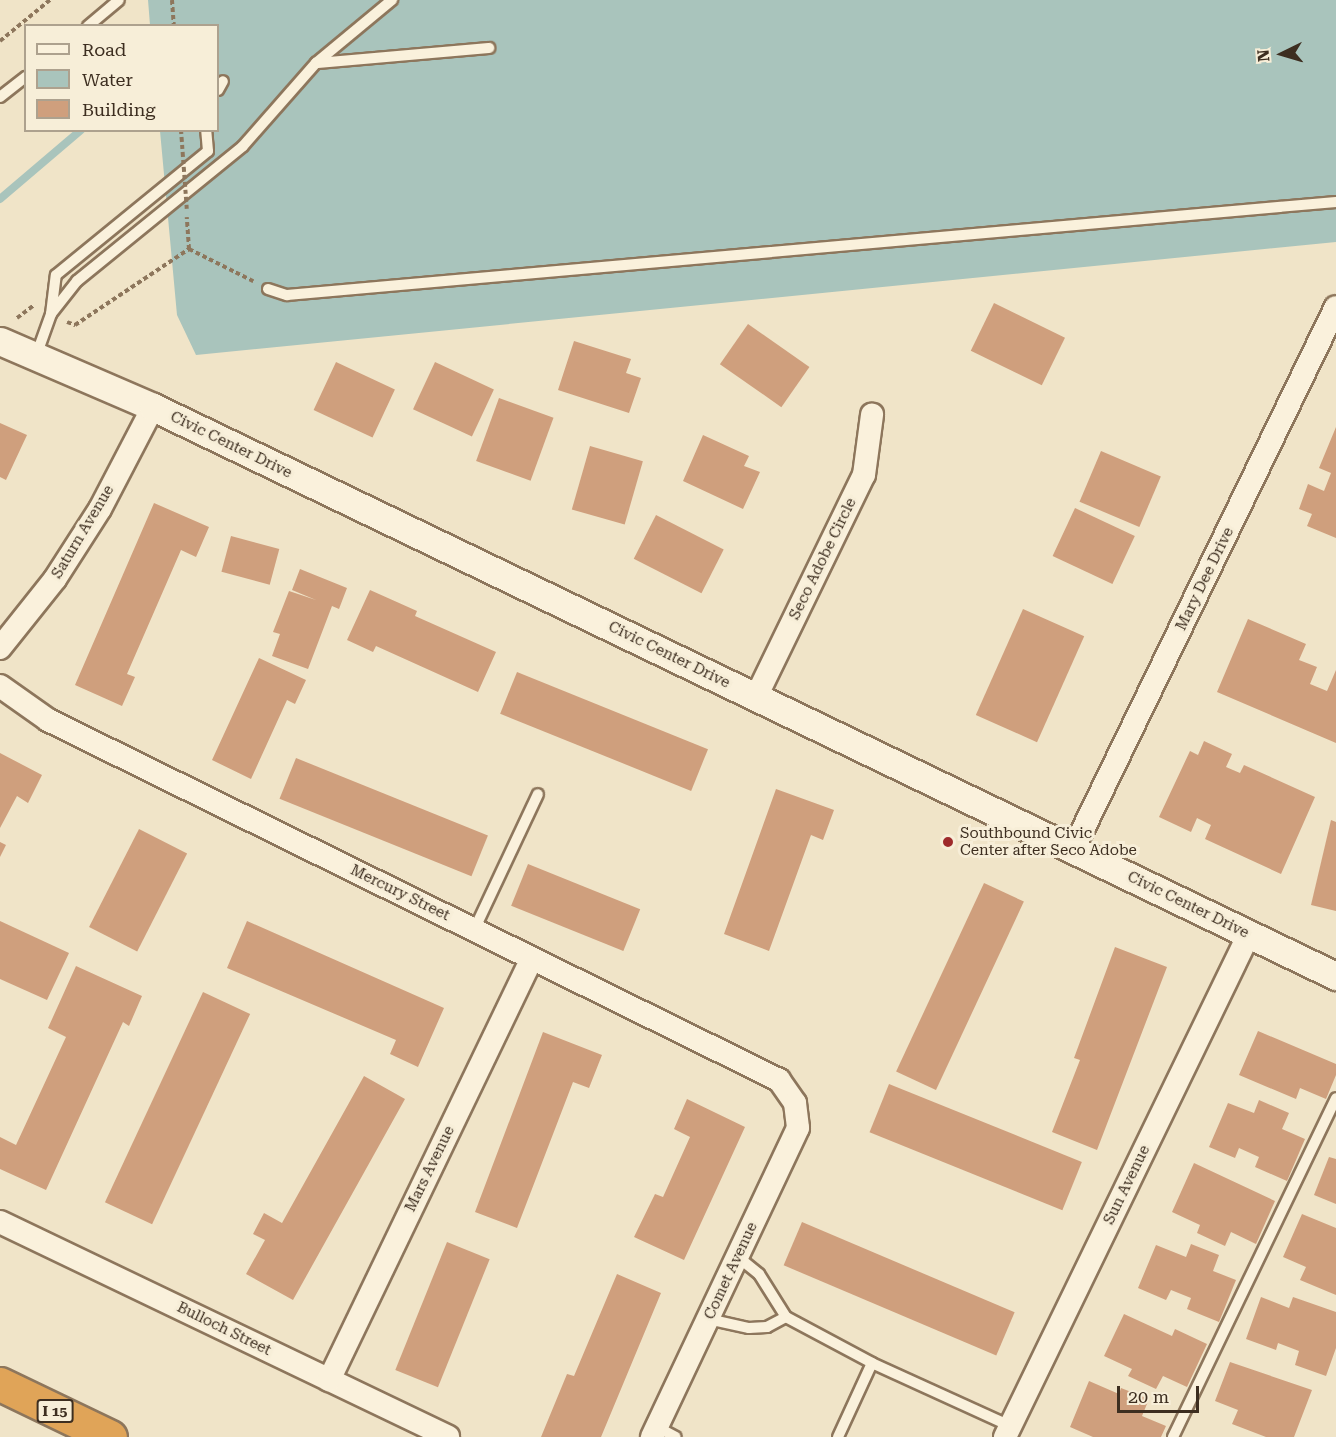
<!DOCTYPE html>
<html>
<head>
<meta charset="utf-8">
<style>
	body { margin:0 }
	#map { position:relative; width:1336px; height:1437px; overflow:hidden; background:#f0e4c8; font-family:"Roboto Serif",serif }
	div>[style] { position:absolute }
	.water>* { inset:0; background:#a9c4bc }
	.stream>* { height:8px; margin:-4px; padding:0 4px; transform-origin:4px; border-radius:4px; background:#a9c4bc }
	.building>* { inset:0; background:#cf9f7d; transform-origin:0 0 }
	.path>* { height:4px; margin-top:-2px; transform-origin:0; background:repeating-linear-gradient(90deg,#8d765c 0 4.5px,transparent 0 7.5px) }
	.roads { filter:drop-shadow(2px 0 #8d765c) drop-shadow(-2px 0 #8d765c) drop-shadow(0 2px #8d765c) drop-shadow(0 -2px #8d765c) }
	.service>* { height:10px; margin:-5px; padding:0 5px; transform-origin:5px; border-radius:5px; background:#faf1dc }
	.minor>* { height:22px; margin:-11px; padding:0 11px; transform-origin:11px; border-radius:11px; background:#faf1dc }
	.tertiary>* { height:27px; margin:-13.5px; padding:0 13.5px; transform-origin:13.5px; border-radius:13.5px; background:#faf1dc }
	.motorway>* { height:33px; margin:-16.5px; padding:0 16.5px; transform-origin:16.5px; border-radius:16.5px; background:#e0a458 }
	.path-bridge>* { height:4px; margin-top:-2px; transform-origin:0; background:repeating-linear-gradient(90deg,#8d765c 0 4.5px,transparent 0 7.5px) }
	.dots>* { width:16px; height:16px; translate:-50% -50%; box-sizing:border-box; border:3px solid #f7eed8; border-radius:50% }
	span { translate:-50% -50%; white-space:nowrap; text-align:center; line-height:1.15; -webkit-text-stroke:6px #f7eed8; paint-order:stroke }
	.shield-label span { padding:2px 4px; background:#f7eed8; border:2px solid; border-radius:4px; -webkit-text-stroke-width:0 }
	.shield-label { font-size:14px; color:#3d2e20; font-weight:700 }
	.street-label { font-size:15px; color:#3d2e20 }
	.poi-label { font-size:15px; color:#3d2e20 }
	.left { translate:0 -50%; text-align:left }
	.legend { position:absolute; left:24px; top:24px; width:195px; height:108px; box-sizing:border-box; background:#f7eed8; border:2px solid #ada18e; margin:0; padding:8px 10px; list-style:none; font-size:18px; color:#3d2e20 }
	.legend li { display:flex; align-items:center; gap:12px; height:30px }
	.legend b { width:30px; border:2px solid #ada18e }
	.north { position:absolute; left:1252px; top:24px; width:60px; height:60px; -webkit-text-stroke:4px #f7eed8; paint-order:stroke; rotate:265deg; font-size:16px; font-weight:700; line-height:24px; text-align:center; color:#3d2e20 }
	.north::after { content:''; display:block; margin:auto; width:21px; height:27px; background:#3d2e20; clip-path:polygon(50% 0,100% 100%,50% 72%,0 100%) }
	.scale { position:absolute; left:1117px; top:1386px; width:82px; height:27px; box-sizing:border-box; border:3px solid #3d2e20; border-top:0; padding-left:8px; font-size:18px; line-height:21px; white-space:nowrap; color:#3d2e20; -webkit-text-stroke:4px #f7eed8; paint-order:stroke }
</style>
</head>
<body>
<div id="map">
	<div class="water">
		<i style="clip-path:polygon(148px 0,1336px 0,1336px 242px,196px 355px,177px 315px,160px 131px,218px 130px,218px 26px,150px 25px)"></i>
	</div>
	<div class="stream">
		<i style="left:0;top:199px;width:106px;rotate:-40.4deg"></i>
	</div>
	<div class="building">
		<i style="left:994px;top:303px;width:79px;height:53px;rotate:26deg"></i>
		<i style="left:748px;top:324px;width:75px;height:49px;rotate:35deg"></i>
		<i style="clip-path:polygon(574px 341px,631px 359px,626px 373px,641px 378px,629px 413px,558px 390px)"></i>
		<i style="left:336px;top:362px;width:65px;height:53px;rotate:25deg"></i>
		<i style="left:435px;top:362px;width:65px;height:52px;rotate:25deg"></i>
		<i style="left:499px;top:398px;width:58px;height:67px;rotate:20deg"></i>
		<i style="clip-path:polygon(0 423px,27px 435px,6px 480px,0 477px)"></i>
		<i style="clip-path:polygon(1336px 427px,1336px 538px,1307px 526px,1312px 514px,1299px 509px,1308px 484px,1324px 491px,1331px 473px,1319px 468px)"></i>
		<i style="clip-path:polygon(703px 435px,749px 456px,744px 466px,760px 472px,743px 509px,683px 481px)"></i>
		<i style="left:590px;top:446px;width:55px;height:66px;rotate:16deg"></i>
		<i style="left:1101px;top:451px;width:65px;height:55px;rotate:23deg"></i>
		<i style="clip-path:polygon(154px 503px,209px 527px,196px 557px,181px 550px,127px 674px,135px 677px,122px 706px,75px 685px)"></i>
		<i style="left:1075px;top:508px;width:66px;height:53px;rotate:25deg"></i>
		<i style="left:656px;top:515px;width:76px;height:49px;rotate:27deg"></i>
		<i style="left:231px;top:536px;width:50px;height:37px;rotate:15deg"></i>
		<i style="clip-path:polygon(300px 569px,347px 588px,339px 609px,332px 606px,308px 669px,272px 656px,280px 634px,273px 632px,289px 591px,316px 600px,292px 590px)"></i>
		<i style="clip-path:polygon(370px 590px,417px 611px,415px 616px,496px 652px,478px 692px,376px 646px,373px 652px,347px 640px)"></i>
		<i style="left:1023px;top:609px;width:67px;height:116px;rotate:24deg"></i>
		<i style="clip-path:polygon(1248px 619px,1306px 644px,1299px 660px,1317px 667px,1310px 684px,1327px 691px,1336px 670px,1336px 743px,1217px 692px)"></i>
		<i style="clip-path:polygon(259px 658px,306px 680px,295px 704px,287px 700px,251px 779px,212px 760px)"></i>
		<i style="left:517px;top:672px;width:206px;height:45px;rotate:22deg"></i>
		<i style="clip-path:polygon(1204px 741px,1232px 754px,1226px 767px,1240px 773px,1244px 765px,1315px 797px,1281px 874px,1205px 839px,1211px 825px,1197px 818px,1191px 832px,1159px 817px,1190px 751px,1198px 755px)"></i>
		<i style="clip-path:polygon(0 753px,42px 775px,28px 803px,17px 796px,0 828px)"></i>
		<i style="left:296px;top:758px;width:207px;height:44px;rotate:22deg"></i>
		<i style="clip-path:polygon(776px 789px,834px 810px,823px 840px,811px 835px,769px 951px,724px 934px)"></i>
		<i style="clip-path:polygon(1331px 820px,1336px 822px,1336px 911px,1311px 905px)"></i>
		<i style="left:139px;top:829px;width:54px;height:110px;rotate:27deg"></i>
		<i style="clip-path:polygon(0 842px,6px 845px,0 857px)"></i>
		<i style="left:528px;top:864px;width:121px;height:45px;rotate:22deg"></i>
		<i style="left:984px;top:883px;width:44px;height:208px;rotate:25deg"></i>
		<i style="clip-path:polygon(0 921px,69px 953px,47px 1000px,0 979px)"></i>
		<i style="clip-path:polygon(247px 921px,444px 1008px,418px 1067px,390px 1054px,396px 1040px,227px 968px)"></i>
		<i style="clip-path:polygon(1115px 947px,1167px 967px,1097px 1150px,1052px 1132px,1080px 1060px,1074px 1058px)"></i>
		<i style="clip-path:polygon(76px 966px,142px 996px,129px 1026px,123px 1022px,46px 1190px,0 1169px,0 1137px,16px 1145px,66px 1037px,48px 1028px)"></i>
		<i style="left:203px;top:992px;width:52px;height:232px;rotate:25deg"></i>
		<i style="clip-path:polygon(1258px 1031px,1336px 1064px,1336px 1075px,1326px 1099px,1300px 1088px,1296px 1099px,1239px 1075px)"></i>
		<i style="clip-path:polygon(543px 1032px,602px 1055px,589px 1088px,573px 1082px,517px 1228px,475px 1212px)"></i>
		<i style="clip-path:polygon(364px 1076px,405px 1099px,293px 1300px,246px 1274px,265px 1240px,253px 1234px,264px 1213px,282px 1223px)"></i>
		<i style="left:889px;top:1084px;width:208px;height:52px;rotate:22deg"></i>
		<i style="clip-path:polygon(687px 1099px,745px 1127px,684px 1260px,634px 1237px,655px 1194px,663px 1197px,690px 1137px,674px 1129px)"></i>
		<i style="clip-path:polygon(1259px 1100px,1289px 1113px,1282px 1129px,1305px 1139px,1287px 1181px,1255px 1167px,1259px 1157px,1239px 1148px,1235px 1158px,1209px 1147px,1228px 1103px,1254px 1113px)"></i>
		<i style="clip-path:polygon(1329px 1157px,1336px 1159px,1336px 1204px,1314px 1195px)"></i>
		<i style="clip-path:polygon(1194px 1163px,1275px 1201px,1256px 1244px,1231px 1232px,1225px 1246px,1197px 1233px,1200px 1225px,1172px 1212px)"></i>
		<i style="clip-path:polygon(1302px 1214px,1336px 1228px,1336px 1295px,1300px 1280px,1306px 1267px,1283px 1257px)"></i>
		<i style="left:802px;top:1222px;width:231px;height:47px;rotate:23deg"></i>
		<i style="left:447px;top:1242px;width:46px;height:138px;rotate:22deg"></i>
		<i style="clip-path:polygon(1191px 1244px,1219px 1255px,1213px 1271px,1236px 1280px,1219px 1322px,1187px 1309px,1191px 1298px,1171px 1290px,1166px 1300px,1138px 1288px,1156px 1245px,1186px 1257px)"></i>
		<i style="clip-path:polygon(617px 1274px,661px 1293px,601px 1437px,541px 1437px,567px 1374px,574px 1376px)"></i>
		<i style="clip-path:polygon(1261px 1297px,1289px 1308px,1293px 1297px,1336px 1312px,1336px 1348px,1326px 1376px,1295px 1365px,1299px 1351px,1278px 1343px,1276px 1350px,1246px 1339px)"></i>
		<i style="clip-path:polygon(1124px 1314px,1172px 1336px,1175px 1329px,1207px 1344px,1187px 1387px,1163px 1376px,1156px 1389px,1128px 1376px,1132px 1369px,1104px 1356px)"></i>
		<i style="clip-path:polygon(1230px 1362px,1312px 1390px,1294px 1437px,1266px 1437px,1232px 1424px,1238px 1410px,1215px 1401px)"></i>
		<i style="clip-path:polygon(1089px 1381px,1119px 1394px,1121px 1388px,1149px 1399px,1142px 1416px,1166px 1426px,1161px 1437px,1093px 1437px,1070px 1427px)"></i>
	</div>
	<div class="path">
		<i style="left:172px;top:0;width:26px;rotate:86deg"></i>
		<i style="left:0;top:41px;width:65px;rotate:-39.4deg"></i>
		<i style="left:189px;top:249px;width:72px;rotate:26.6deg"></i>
		<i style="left:17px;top:318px;width:20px;rotate:-37deg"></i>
		<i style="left:67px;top:322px;width:9px;rotate:21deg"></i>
		<i style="left:75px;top:325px;width:137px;rotate:-33.7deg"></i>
		<i style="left:189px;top:249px;width:32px;rotate:-94deg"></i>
	</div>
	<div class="roads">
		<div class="service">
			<i style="left:88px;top:26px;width:40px;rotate:-40deg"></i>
			<i style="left:317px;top:63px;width:173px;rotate:-5deg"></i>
			<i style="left:218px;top:90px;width:10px;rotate:-61deg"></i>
			<i style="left:0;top:97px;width:33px;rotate:-38deg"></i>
			<i style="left:268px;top:289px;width:20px;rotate:18deg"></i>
			<i style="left:287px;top:295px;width:1053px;rotate:-5.07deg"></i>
			<i style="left:51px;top:314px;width:42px;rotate:-51.8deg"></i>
			<i style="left:77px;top:281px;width:214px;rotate:-39.1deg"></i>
			<i style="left:243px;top:146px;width:111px;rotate:-48.7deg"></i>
			<i style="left:316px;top:63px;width:99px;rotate:-39.7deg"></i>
			<i style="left:36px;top:356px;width:45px;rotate:-70.3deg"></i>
			<i style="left:51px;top:314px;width:39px;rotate:-83deg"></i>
			<i style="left:56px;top:275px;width:196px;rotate:-39.2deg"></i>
			<i style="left:208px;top:151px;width:21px;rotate:-95deg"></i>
			<i style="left:474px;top:930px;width:150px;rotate:-64.8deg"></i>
			<i style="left:738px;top:1257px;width:27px;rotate:39deg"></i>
			<i style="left:759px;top:1274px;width:51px;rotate:57.9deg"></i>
			<i style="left:786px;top:1317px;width:98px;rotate:28.1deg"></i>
			<i style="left:708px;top:1319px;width:42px;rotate:12.4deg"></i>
			<i style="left:749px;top:1328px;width:18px;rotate:-3deg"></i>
			<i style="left:767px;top:1327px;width:21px;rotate:-28deg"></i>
			<i style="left:657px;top:1427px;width:21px;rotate:28deg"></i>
			<i style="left:838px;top:1437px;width:81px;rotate:-65.3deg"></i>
			<i style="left:872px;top:1363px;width:152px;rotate:24.5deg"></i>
			<i style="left:1173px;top:1437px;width:376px;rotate:-64.3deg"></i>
		</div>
		<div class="minor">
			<i style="left:0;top:648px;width:88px;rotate:-51.4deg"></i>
			<i style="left:55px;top:579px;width:83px;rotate:-57.3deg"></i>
			<i style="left:100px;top:509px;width:115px;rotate:-62.5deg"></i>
			<i style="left:0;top:686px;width:59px;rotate:35.3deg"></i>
			<i style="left:48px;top:720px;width:815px;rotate:26.22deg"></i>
			<i style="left:779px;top:1080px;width:28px;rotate:55deg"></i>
			<i style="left:795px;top:1103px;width:25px;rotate:83deg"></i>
			<i style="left:798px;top:1128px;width:342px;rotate:115.3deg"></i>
			<i style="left:756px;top:697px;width:247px;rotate:-64.1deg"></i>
			<i style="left:864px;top:475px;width:61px;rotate:-82.4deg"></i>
			<i style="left:1073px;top:850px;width:603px;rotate:-64.16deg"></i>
			<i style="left:0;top:1222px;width:497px;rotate:25.6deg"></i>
			<i style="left:329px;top:1380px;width:467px;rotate:-64.3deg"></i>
			<i style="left:1005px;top:1437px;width:559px;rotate:-64.12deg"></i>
		</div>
		<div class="tertiary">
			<i style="left:0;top:341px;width:167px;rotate:23.3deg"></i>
			<i style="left:153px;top:407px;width:1313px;rotate:25.69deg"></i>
		</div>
		<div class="motorway">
			<i style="left:0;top:1384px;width:122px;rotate:25.7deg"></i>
		</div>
	</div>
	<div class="path-bridge">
		<i style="left:181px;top:130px;width:82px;rotate:85.8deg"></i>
	</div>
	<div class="dots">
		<i style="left:948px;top:842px;background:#9e2a2b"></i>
	</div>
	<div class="shield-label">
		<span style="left:55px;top:1411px">I 15</span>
	</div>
	<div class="street-label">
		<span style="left:231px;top:445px;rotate:26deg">Civic Center Drive</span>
		<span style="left:83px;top:532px;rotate:-59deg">Saturn Avenue</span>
		<span style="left:823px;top:559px;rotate:-64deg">Seco Adobe Circle</span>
		<span style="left:1205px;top:579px;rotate:-64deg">Mary Dee Drive</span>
		<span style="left:669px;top:655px;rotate:26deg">Civic Center Drive</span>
		<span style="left:400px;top:893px;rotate:26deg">Mercury Street</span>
		<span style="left:1188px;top:905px;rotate:26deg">Civic Center Drive</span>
		<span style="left:430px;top:1169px;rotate:-64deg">Mars Avenue</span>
		<span style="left:1127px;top:1185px;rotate:-64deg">Sun Avenue</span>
		<span style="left:731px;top:1271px;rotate:-65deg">Comet Avenue</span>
		<span style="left:224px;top:1329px;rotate:26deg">Bulloch Street</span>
	</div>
	<div class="poi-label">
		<span class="left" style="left:960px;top:842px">Southbound Civic<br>Center after Seco Adobe</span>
	</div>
	<ul class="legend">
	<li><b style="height:8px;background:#faf1dc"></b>Road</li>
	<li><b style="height:16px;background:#a9c4bc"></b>Water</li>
	<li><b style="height:16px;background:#cf9f7d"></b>Building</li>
	</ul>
	<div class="north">N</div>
	<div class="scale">20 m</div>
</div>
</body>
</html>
